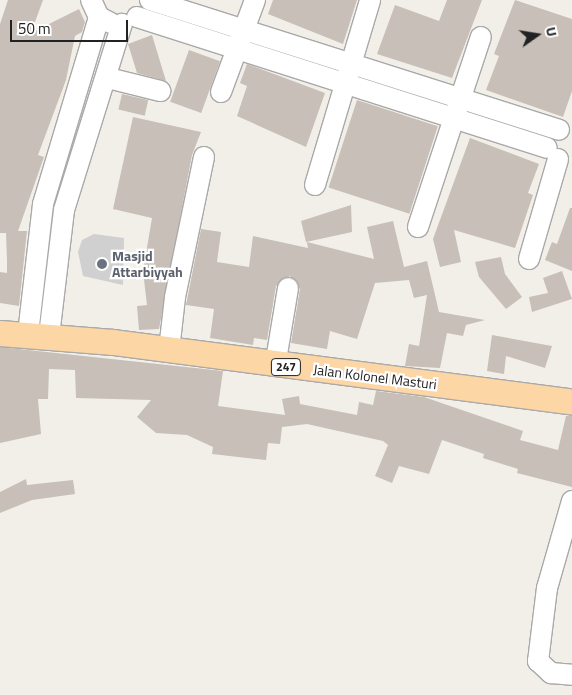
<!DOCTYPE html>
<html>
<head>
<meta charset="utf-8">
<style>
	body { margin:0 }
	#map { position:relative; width:572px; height:695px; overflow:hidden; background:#f2efe9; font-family:"Titillium Web",sans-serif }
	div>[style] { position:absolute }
	.religious>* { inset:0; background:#d0d0d0 }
	.building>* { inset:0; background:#c7bfb8; transform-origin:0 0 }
	.roads { filter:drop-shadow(1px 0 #a9a9a9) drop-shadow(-1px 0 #a9a9a9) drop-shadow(0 1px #a9a9a9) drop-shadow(0 -1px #a9a9a9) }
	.minor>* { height:20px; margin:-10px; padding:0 10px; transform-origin:10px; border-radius:10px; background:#fff }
	.major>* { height:25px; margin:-12.5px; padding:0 12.5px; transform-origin:12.5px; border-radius:12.5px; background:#fcd6a4 }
	.dots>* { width:14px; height:14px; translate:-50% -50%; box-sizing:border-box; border:2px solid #fff; border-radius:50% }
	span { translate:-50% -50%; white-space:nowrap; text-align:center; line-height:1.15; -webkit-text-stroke:4.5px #fff; paint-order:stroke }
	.shield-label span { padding:1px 4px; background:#fff; border:1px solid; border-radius:4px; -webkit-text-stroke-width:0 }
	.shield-label { font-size:12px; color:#222; font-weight:700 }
	.worship-label { font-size:14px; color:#5b616d; font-weight:700 }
	.left { translate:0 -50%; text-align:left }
	.street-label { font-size:14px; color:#222 }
	.north { position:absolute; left:512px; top:10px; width:50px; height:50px; -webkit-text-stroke:4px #fff; paint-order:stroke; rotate:77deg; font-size:14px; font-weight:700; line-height:20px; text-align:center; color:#222 }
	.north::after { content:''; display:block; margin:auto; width:18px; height:22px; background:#222; clip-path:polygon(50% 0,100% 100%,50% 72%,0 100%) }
	.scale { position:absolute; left:10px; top:20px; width:118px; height:22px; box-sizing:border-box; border:2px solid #222; border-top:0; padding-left:6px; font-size:15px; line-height:18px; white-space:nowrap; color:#222; -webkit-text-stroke:4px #fff; paint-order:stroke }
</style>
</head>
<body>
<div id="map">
	<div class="religious">
		<i style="clip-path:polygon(94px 234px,124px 238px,123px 285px,83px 276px,78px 252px,82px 240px)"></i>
	</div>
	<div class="building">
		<i style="clip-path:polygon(8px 0,43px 0,31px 33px,79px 9px,85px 22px,82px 32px,75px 36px,66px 80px,38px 155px,44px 157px,18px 231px,27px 231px,19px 306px,0 303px,0 272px,7px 273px,7px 260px,6px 233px,0 233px,0 24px)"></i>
		<i style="clip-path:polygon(273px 0,357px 0,343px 44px,268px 14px)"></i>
		<i style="clip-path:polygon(447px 0,482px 0,452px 78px,377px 54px,395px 5px,439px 21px)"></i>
		<i style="clip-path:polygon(515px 0,572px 19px,572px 91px,563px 117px,486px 90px,499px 56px,494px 54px)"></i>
		<i style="clip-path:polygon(152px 35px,166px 81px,137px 73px,128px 44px)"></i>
		<i style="left:189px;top:50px;width:33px;height:55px;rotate:20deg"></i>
		<i style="clip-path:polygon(247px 64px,325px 93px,306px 147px,237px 116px,247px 86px,240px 83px)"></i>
		<i style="left:122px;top:94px;width:27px;height:16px;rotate:13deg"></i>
		<i style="left:357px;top:100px;width:85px;height:92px;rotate:18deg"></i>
		<i style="clip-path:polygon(133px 117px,201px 132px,192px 155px,159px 329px,139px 330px,137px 306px,147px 305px,143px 271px,152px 218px,113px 209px)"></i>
		<i style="clip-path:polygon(470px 138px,539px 164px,528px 193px,533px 195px,515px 248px,454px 230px,461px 262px,440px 267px,433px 239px)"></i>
		<i style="clip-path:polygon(351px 205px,352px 232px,306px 242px,301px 221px)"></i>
		<i style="clip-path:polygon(570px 208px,572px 208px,572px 271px,545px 260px,552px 242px,557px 244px)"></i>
		<i style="clip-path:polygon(393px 221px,404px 267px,427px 261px,439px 312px,485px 320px,466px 325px,463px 336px,447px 333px,440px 368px,405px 366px,409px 344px,419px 346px,427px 295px,414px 298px,409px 280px,375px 283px,357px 339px,330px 331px,327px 349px,291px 343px,300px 289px,290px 276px,276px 286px,267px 340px,254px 338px,253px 345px,210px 338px,214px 309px,186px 305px,201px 229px,221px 232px,217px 262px,249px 267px,253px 236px,308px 248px,307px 242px,374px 259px,367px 227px)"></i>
		<i style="clip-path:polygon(501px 257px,505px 274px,522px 297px,506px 309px,479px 277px,475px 262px)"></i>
		<i style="clip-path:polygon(562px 271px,572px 299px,532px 312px,529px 297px,548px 293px,543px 278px)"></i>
		<i style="clip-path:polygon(492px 335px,552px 346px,545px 368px,506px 356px,504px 374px,487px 371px)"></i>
		<i style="clip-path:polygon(0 347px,223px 371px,218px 406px,285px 415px,282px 399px,299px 396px,300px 404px,357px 415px,359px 402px,373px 405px,376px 391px,424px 397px,523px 431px,520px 440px,558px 450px,566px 416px,572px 416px,572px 487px,517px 473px,518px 469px,483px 458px,484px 454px,442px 440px,429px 474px,399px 466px,392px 483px,375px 476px,388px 445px,383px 441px,307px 424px,282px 427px,280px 444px,268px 443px,266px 460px,212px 454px,213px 447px,187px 435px,156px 433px,137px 417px,151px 400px,76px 398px,75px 370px,49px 369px,48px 399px,38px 399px,41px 434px,0 443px)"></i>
		<i style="clip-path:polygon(26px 479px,27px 485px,73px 480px,75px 494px,32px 500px,0 513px,0 492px)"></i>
	</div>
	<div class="roads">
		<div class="minor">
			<i style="left:91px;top:0;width:19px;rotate:65deg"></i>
			<i style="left:99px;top:17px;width:13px;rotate:27deg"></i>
			<i style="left:150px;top:0;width:429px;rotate:17.6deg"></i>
			<i style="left:137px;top:17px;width:430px;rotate:17.7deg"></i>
			<i style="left:108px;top:78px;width:54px;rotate:14deg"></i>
			<i style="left:221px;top:92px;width:98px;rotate:-69.7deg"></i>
			<i style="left:315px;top:185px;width:193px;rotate:-73.4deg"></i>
			<i style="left:418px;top:227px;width:200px;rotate:-71.7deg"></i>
			<i style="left:529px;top:259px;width:104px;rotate:-73.8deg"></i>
			<i style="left:28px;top:334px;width:131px;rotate:-83.4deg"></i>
			<i style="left:43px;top:204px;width:195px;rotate:-73.3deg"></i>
			<i style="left:49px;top:336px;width:127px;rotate:-83.2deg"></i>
			<i style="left:64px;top:210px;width:195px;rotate:-72.7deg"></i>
			<i style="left:169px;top:350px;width:53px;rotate:-83.5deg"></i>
			<i style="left:175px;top:297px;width:143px;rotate:-78.3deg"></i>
			<i style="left:275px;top:366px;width:79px;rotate:-80.5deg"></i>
			<i style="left:572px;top:501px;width:91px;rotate:106deg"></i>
			<i style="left:547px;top:588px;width:74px;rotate:97deg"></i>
			<i style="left:538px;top:661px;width:18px;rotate:43deg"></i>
			<i style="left:551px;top:673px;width:21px;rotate:5deg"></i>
		</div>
		<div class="major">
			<i style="left:0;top:333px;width:113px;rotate:4.6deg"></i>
			<i style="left:113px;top:342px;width:463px;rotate:7.4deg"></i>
		</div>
	</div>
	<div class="dots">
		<i style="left:102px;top:264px;background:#6b7280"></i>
	</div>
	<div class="shield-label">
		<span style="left:286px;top:367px">247</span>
	</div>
	<div class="worship-label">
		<span class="left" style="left:112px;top:264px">Masjid<br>Attarbiyyah</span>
	</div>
	<div class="street-label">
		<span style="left:375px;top:377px;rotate:7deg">Jalan Kolonel Masturi</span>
	</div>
	<div class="north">U</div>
	<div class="scale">50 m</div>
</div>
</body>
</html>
